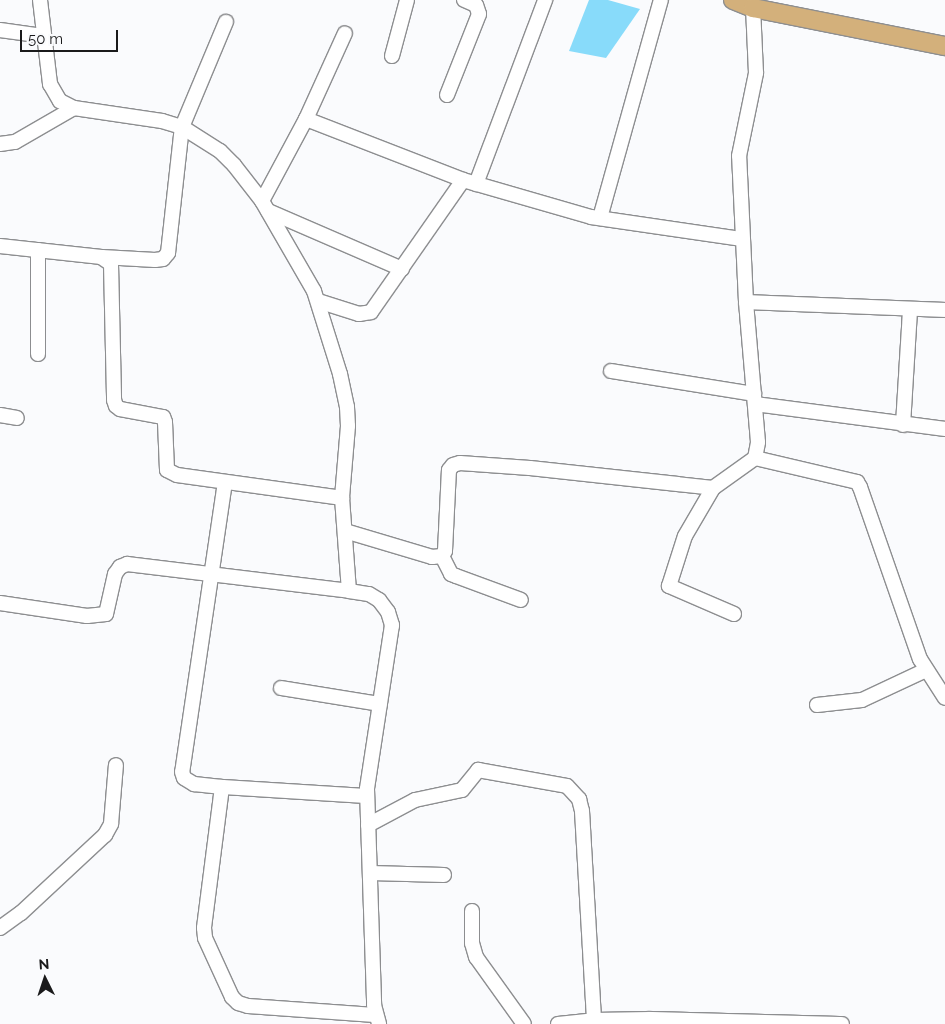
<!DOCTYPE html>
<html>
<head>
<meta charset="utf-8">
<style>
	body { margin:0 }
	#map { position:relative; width:945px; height:1024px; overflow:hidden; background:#fafbfd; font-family:Raleway,sans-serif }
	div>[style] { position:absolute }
	.water>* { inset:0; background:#88dbfa }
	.roads { filter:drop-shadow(1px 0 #8d8e90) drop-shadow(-1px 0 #8d8e90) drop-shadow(0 1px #8d8e90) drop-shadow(0 -1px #8d8e90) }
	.minor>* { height:14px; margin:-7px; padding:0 7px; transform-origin:7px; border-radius:7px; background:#fff }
	.major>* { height:18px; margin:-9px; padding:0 9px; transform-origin:9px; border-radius:9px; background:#d3b07b }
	span { translate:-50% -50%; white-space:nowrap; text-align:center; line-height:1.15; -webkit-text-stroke:4px #fafbfd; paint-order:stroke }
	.north { position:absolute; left:20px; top:954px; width:50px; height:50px; -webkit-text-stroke:4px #fafbfd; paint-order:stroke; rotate:356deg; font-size:14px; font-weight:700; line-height:20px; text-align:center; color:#1a1a1b }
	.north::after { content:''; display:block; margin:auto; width:18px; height:22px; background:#1a1a1b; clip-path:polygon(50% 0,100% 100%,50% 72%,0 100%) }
	.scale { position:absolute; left:20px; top:30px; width:98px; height:22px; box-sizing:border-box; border:2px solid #1a1a1b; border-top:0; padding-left:6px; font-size:15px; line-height:18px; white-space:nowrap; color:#1a1a1b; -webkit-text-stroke:4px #fafbfd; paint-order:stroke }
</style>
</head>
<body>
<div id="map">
	<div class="water">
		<i style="clip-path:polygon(589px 0,608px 0,640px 9px,606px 58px,569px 51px)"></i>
	</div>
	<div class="roads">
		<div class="minor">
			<i style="left:40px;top:0;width:85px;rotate:83.2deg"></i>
			<i style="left:50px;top:84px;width:20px;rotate:60deg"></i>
			<i style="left:60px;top:101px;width:16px;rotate:27deg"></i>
			<i style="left:74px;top:108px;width:89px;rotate:8.4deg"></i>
			<i style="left:162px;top:121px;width:21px;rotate:17deg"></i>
			<i style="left:182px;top:127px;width:45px;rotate:32.3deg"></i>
			<i style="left:220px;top:151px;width:20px;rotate:45deg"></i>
			<i style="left:234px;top:165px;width:46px;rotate:52.1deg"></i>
			<i style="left:262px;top:201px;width:104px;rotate:60deg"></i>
			<i style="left:314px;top:291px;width:87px;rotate:72.6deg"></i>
			<i style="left:340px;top:374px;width:34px;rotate:78deg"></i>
			<i style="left:347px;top:407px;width:19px;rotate:87deg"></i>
			<i style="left:348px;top:426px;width:72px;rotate:94.8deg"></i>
			<i style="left:342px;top:498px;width:93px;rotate:85.7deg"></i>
			<i style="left:0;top:30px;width:43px;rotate:7.9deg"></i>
			<i style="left:392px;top:56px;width:58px;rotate:-75deg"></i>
			<i style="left:447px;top:95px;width:87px;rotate:-68.4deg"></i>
			<i style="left:479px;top:14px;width:9px;rotate:-108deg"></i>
			<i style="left:476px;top:5px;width:13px;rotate:-157deg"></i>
			<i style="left:306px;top:119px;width:168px;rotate:21.2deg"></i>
			<i style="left:463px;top:180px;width:133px;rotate:16.1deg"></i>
			<i style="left:591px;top:217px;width:153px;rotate:8.3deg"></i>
			<i style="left:0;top:144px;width:15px;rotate:-8deg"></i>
			<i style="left:15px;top:142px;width:68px;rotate:-30deg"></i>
			<i style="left:476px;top:184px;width:197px;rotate:-69.4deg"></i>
			<i style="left:262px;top:201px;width:93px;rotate:-61.8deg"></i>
			<i style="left:306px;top:119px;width:94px;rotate:-65.6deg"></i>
			<i style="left:268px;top:211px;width:146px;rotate:23.4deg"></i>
			<i style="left:600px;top:218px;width:226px;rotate:-74.4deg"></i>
			<i style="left:0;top:246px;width:102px;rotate:6.2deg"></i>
			<i style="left:101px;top:257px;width:12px;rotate:35deg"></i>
			<i style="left:111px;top:264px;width:136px;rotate:88.7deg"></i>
			<i style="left:114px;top:400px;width:6px;rotate:72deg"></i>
			<i style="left:116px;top:406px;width:5px;rotate:37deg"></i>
			<i style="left:120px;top:409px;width:44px;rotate:10.5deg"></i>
			<i style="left:163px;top:417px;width:5px;rotate:68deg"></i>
			<i style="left:165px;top:422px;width:48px;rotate:87.6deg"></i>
			<i style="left:167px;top:470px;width:11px;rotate:27deg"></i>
			<i style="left:177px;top:475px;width:167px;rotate:7.9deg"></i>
			<i style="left:102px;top:257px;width:53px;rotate:3.2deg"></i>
			<i style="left:155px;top:260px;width:8px;rotate:-7deg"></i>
			<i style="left:163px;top:259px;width:8px;rotate:-50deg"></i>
			<i style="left:168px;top:253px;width:127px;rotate:-83.7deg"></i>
			<i style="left:182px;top:127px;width:114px;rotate:-67.3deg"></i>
			<i style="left:318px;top:301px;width:43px;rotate:17.6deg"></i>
			<i style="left:359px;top:314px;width:12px;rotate:-9deg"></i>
			<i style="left:371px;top:312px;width:161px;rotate:-55.1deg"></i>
			<i style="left:746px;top:302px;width:199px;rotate:2.3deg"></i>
			<i style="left:38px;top:354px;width:104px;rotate:-90deg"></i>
			<i style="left:611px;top:371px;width:145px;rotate:9.1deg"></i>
			<i style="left:755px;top:404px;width:192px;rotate:7.5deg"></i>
			<i style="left:0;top:415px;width:17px;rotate:10deg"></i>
			<i style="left:903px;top:425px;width:116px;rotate:-86.5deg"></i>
			<i style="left:755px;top:458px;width:105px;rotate:13.2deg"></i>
			<i style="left:857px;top:482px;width:6px;rotate:59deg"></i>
			<i style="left:860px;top:487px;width:182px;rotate:70.8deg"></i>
			<i style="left:920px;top:659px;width:46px;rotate:57.3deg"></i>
			<i style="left:225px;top:482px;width:293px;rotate:98.4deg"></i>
			<i style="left:182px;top:772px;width:6px;rotate:72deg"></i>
			<i style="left:184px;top:778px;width:12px;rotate:31deg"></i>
			<i style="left:194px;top:784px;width:28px;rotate:6deg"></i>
			<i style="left:222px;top:787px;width:145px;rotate:3.6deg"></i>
			<i style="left:345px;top:531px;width:91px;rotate:16.6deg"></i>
			<i style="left:432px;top:557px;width:10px;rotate:-6deg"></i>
			<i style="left:442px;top:556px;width:6px;rotate:-59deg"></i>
			<i style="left:445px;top:551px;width:81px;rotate:-87.2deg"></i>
			<i style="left:449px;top:470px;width:6px;rotate:-51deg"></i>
			<i style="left:453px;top:465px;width:7px;rotate:-16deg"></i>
			<i style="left:460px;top:463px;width:70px;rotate:4.1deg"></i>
			<i style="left:530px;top:468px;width:184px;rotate:6.2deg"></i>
			<i style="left:442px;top:556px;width:20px;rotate:63deg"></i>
			<i style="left:451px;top:574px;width:5px;rotate:22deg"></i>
			<i style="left:456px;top:576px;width:69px;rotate:20.3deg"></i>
			<i style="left:0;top:603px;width:88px;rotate:8.5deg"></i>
			<i style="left:87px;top:616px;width:19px;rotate:-6deg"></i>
			<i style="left:106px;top:614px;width:41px;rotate:-77.3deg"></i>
			<i style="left:115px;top:574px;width:9px;rotate:-54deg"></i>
			<i style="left:120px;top:567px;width:8px;rotate:-23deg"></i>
			<i style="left:127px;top:564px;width:224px;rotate:6.9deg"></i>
			<i style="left:349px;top:591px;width:20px;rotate:9deg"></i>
			<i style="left:369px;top:594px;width:12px;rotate:31deg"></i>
			<i style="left:379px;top:600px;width:15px;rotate:53deg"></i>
			<i style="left:388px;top:612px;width:14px;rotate:73deg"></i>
			<i style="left:392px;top:625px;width:166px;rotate:98.7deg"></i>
			<i style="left:367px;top:789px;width:216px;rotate:88.1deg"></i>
			<i style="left:374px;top:1005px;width:20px;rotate:75deg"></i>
			<i style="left:734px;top:614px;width:71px;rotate:-156.7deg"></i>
			<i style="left:669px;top:586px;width:52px;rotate:-72.3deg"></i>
			<i style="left:685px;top:536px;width:56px;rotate:-59.7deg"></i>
			<i style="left:713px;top:488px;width:52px;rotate:-35.5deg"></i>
			<i style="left:755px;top:458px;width:16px;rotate:-79deg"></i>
			<i style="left:758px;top:442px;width:141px;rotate:-94.9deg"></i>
			<i style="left:746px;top:302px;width:146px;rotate:-92.7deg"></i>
			<i style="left:739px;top:156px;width:85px;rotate:-78.4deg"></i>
			<i style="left:756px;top:73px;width:65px;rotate:-92.6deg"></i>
			<i style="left:281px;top:688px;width:100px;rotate:9.2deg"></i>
			<i style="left:817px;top:705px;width:45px;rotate:-6.3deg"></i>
			<i style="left:862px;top:700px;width:71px;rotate:-25.1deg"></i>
			<i style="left:222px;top:787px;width:142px;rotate:97.3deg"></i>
			<i style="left:204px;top:928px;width:10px;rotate:84deg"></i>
			<i style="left:205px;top:938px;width:65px;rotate:65.4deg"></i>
			<i style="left:232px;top:997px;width:8px;rotate:45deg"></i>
			<i style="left:238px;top:1003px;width:10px;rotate:17deg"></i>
			<i style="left:248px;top:1006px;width:127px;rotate:4.1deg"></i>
			<i style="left:368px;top:825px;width:53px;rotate:-28deg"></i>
			<i style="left:415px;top:800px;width:48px;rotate:-12deg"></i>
			<i style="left:462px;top:790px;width:26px;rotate:-51deg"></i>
			<i style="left:478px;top:770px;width:90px;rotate:10.2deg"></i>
			<i style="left:567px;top:786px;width:18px;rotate:47deg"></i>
			<i style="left:579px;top:799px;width:12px;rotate:76deg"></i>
			<i style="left:582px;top:811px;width:209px;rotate:86.7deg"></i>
			<i style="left:370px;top:873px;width:74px;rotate:1.5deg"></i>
			<i style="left:472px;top:911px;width:32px;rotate:90deg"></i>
			<i style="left:472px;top:943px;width:15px;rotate:74deg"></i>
			<i style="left:476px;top:957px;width:82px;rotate:54.4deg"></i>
			<i style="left:0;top:928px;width:26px;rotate:-36deg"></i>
			<i style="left:21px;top:913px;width:115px;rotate:-42.9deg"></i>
			<i style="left:105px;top:835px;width:13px;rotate:-61deg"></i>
			<i style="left:111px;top:824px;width:59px;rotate:-85.2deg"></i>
			<i style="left:558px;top:1024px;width:36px;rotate:-6deg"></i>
			<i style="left:594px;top:1020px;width:56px;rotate:-1deg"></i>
			<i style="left:650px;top:1019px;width:192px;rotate:1.5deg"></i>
		</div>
		<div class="major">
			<i style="left:733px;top:0;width:22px;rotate:22deg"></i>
			<i style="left:753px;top:8px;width:196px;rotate:11.2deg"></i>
		</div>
	</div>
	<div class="north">N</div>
	<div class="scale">50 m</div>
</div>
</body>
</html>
